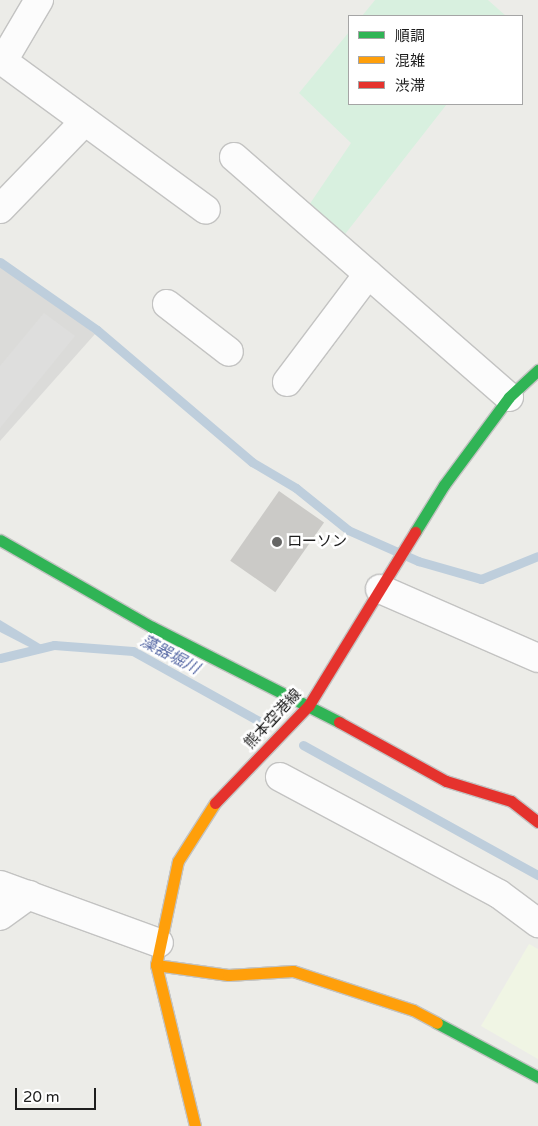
<!DOCTYPE html>
<html>
<head>
<meta charset="utf-8">
<style>
	body { margin:0 }
	#map { position:relative; width:538px; height:1126px; overflow:hidden; background:#ecece8; font-family:"Varela Round","Noto Sans JP",sans-serif }
	div>[style] { position:absolute }
	.residential>* { inset:0; background:#dbdbd9 }
	.education>* { inset:0; background:#f0f5e4 }
	.park>* { inset:0; background:#d8f0df }
	.parking>* { inset:0; background:#dededd }
	.water>* { inset:0; background:#becedc }
	.stream>* { height:9px; margin:-4.5px; padding:0 4.5px; transform-origin:4.5px; border-radius:4.5px; background:#becedc }
	.building>* { inset:0; background:#cbcac7; transform-origin:0 0 }
	.roads { filter:drop-shadow(1px 0 #c3c3c2) drop-shadow(-1px 0 #c3c3c2) drop-shadow(0 1px #c3c3c2) drop-shadow(0 -1px #c3c3c2) }
	.street>* { height:28px; margin:-14px; padding:0 14px; transform-origin:14px; border-radius:14px; background:#fcfcfc }
	.fast>* { height:11px; margin:-5.5px; padding:0 5.5px; transform-origin:5.5px; border-radius:5.5px; background:#30b455 }
	.slow>* { height:11px; margin:-5.5px; padding:0 5.5px; transform-origin:5.5px; border-radius:5.5px; background:#ff9f0a }
	.jam>* { height:11px; margin:-5.5px; padding:0 5.5px; transform-origin:5.5px; border-radius:5.5px; background:#e5322d }
	.dots>* { width:14px; height:14px; translate:-50% -50%; box-sizing:border-box; border:2px solid #fff; border-radius:50% }
	span { translate:-50% -50%; white-space:nowrap; text-align:center; line-height:1.15; -webkit-text-stroke:5px #fff; paint-order:stroke }
	.poi-label { font-size:15px; color:#1e1e1e }
	.left { translate:0 -50%; text-align:left }
	.street-label { font-size:15px; color:#1e1e1e }
	.water-label { font-size:16px; color:#5567a4; font-style:italic }
	.legend { position:absolute; left:348px; top:15px; width:175px; height:90px; box-sizing:border-box; background:#fff; border:1px solid #a5a5a5; margin:0; padding:6px 9px; list-style:none; font-size:15px; color:#1e1e1e }
	.legend li { display:flex; align-items:center; gap:10px; height:25px }
	.legend b { width:25px; border:1px solid #a5a5a5 }
	.scale { position:absolute; left:15px; top:1088px; width:81px; height:22px; box-sizing:border-box; border:2px solid #1e1e1e; border-top:0; padding-left:6px; font-size:15px; line-height:18px; white-space:nowrap; color:#1e1e1e; -webkit-text-stroke:4px #fff; paint-order:stroke }
</style>
</head>
<body>
<div id="map">
	<div class="residential">
		<i style="clip-path:polygon(0 262px,95px 334px,0 441px)"></i>
	</div>
	<div class="education">
		<i style="clip-path:polygon(529px 944px,538px 949px,538px 1059px,481px 1026px)"></i>
	</div>
	<div class="park">
		<i style="clip-path:polygon(375px 0,488px 0,506px 16px,362px 16px)"></i>
		<i style="clip-path:polygon(349px 32px,349px 104px,447px 104px,342px 238px,307px 208px,351px 143px,299px 93px)"></i>
	</div>
	<div class="parking">
		<i style="clip-path:polygon(44px 313px,75px 336px,0 428px,0 366px)"></i>
	</div>
	<div class="water">
		<i style="clip-path:polygon(0 620px,45px 647px,35px 650px,0 632px)"></i>
	</div>
	<div class="stream">
		<i style="left:0;top:262px;width:118px;rotate:35deg"></i>
		<i style="left:97px;top:330px;width:204px;rotate:40.4deg"></i>
		<i style="left:252px;top:462px;width:51px;rotate:30.6deg"></i>
		<i style="left:296px;top:488px;width:67px;rotate:38.9deg"></i>
		<i style="left:348px;top:530px;width:77px;rotate:23.9deg"></i>
		<i style="left:418px;top:561px;width:66px;rotate:15.9deg"></i>
		<i style="left:481px;top:579px;width:61px;rotate:-22deg"></i>
		<i style="left:0;top:658px;width:56px;rotate:-13.5deg"></i>
		<i style="left:54px;top:645px;width:79px;rotate:4.3deg"></i>
		<i style="left:133px;top:651px;width:144px;rotate:29.1deg"></i>
		<i style="left:303px;top:745px;width:269px;rotate:29deg"></i>
	</div>
	<div class="building">
		<i style="left:279px;top:491px;width:55px;height:85px;rotate:35deg"></i>
	</div>
	<div class="roads">
		<div class="street">
			<i style="left:0;top:59px;width:255px;rotate:36.2deg"></i>
			<i style="left:3px;top:61px;width:71px;rotate:-59.5deg"></i>
			<i style="left:234px;top:157px;width:365px;rotate:41.1deg"></i>
			<i style="left:0;top:209px;width:122px;rotate:-46deg"></i>
			<i style="left:167px;top:304px;width:78px;rotate:37.7deg"></i>
			<i style="left:287px;top:382px;width:135px;rotate:-53.1deg"></i>
			<i style="left:380px;top:589px;width:172px;rotate:23.6deg"></i>
			<i style="left:280px;top:777px;width:248px;rotate:28.1deg"></i>
			<i style="left:499px;top:894px;width:49px;rotate:36.6deg"></i>
			<i style="left:0;top:885px;width:169px;rotate:20deg"></i>
			<i style="left:0;top:916px;width:36px;rotate:-36deg"></i>
		</div>
		<div class="fast">
			<i style="left:415px;top:532px;width:55px;rotate:-58.3deg"></i>
			<i style="left:444px;top:485px;width:109px;rotate:-53.5deg"></i>
			<i style="left:509px;top:397px;width:40px;rotate:-43deg"></i>
			<i style="left:0;top:540px;width:175px;rotate:29.8deg"></i>
			<i style="left:152px;top:627px;width:210px;rotate:26.9deg"></i>
			<i style="left:437px;top:1023px;width:115px;rotate:28.1deg"></i>
		</div>
		<div class="slow">
			<i style="left:156px;top:965px;width:73px;rotate:7.9deg"></i>
			<i style="left:228px;top:975px;width:65px;rotate:-3.5deg"></i>
			<i style="left:293px;top:971px;width:126px;rotate:18deg"></i>
			<i style="left:413px;top:1010px;width:27px;rotate:28deg"></i>
			<i style="left:195px;top:1126px;width:166px;rotate:-103.6deg"></i>
			<i style="left:156px;top:965px;width:106px;rotate:-78.1deg"></i>
			<i style="left:178px;top:861px;width:69px;rotate:-57.5deg"></i>
		</div>
		<div class="jam">
			<i style="left:339px;top:722px;width:122px;rotate:28.9deg"></i>
			<i style="left:446px;top:781px;width:68px;rotate:17.1deg"></i>
			<i style="left:511px;top:801px;width:34px;rotate:38deg"></i>
			<i style="left:215px;top:803px;width:136px;rotate:-46.2deg"></i>
			<i style="left:309px;top:705px;width:203px;rotate:-58.5deg"></i>
		</div>
	</div>
	<div class="dots">
		<i style="left:277px;top:542px;background:#666665"></i>
	</div>
	<div class="poi-label">
		<span class="left" style="left:287px;top:542px">ローソン</span>
	</div>
	<div class="street-label">
		<span style="left:273px;top:719px;rotate:-47deg">熊本空港線</span>
	</div>
	<div class="water-label">
		<span style="left:170px;top:655px;rotate:28deg">藻器堀川</span>
	</div>
	<ul class="legend">
	<li><b style="height:6px;background:#30b455"></b>順調</li>
	<li><b style="height:6px;background:#ff9f0a"></b>混雑</li>
	<li><b style="height:6px;background:#e5322d"></b>渋滞</li>
	</ul>
	<div class="scale">20 m</div>
</div>
</body>
</html>
